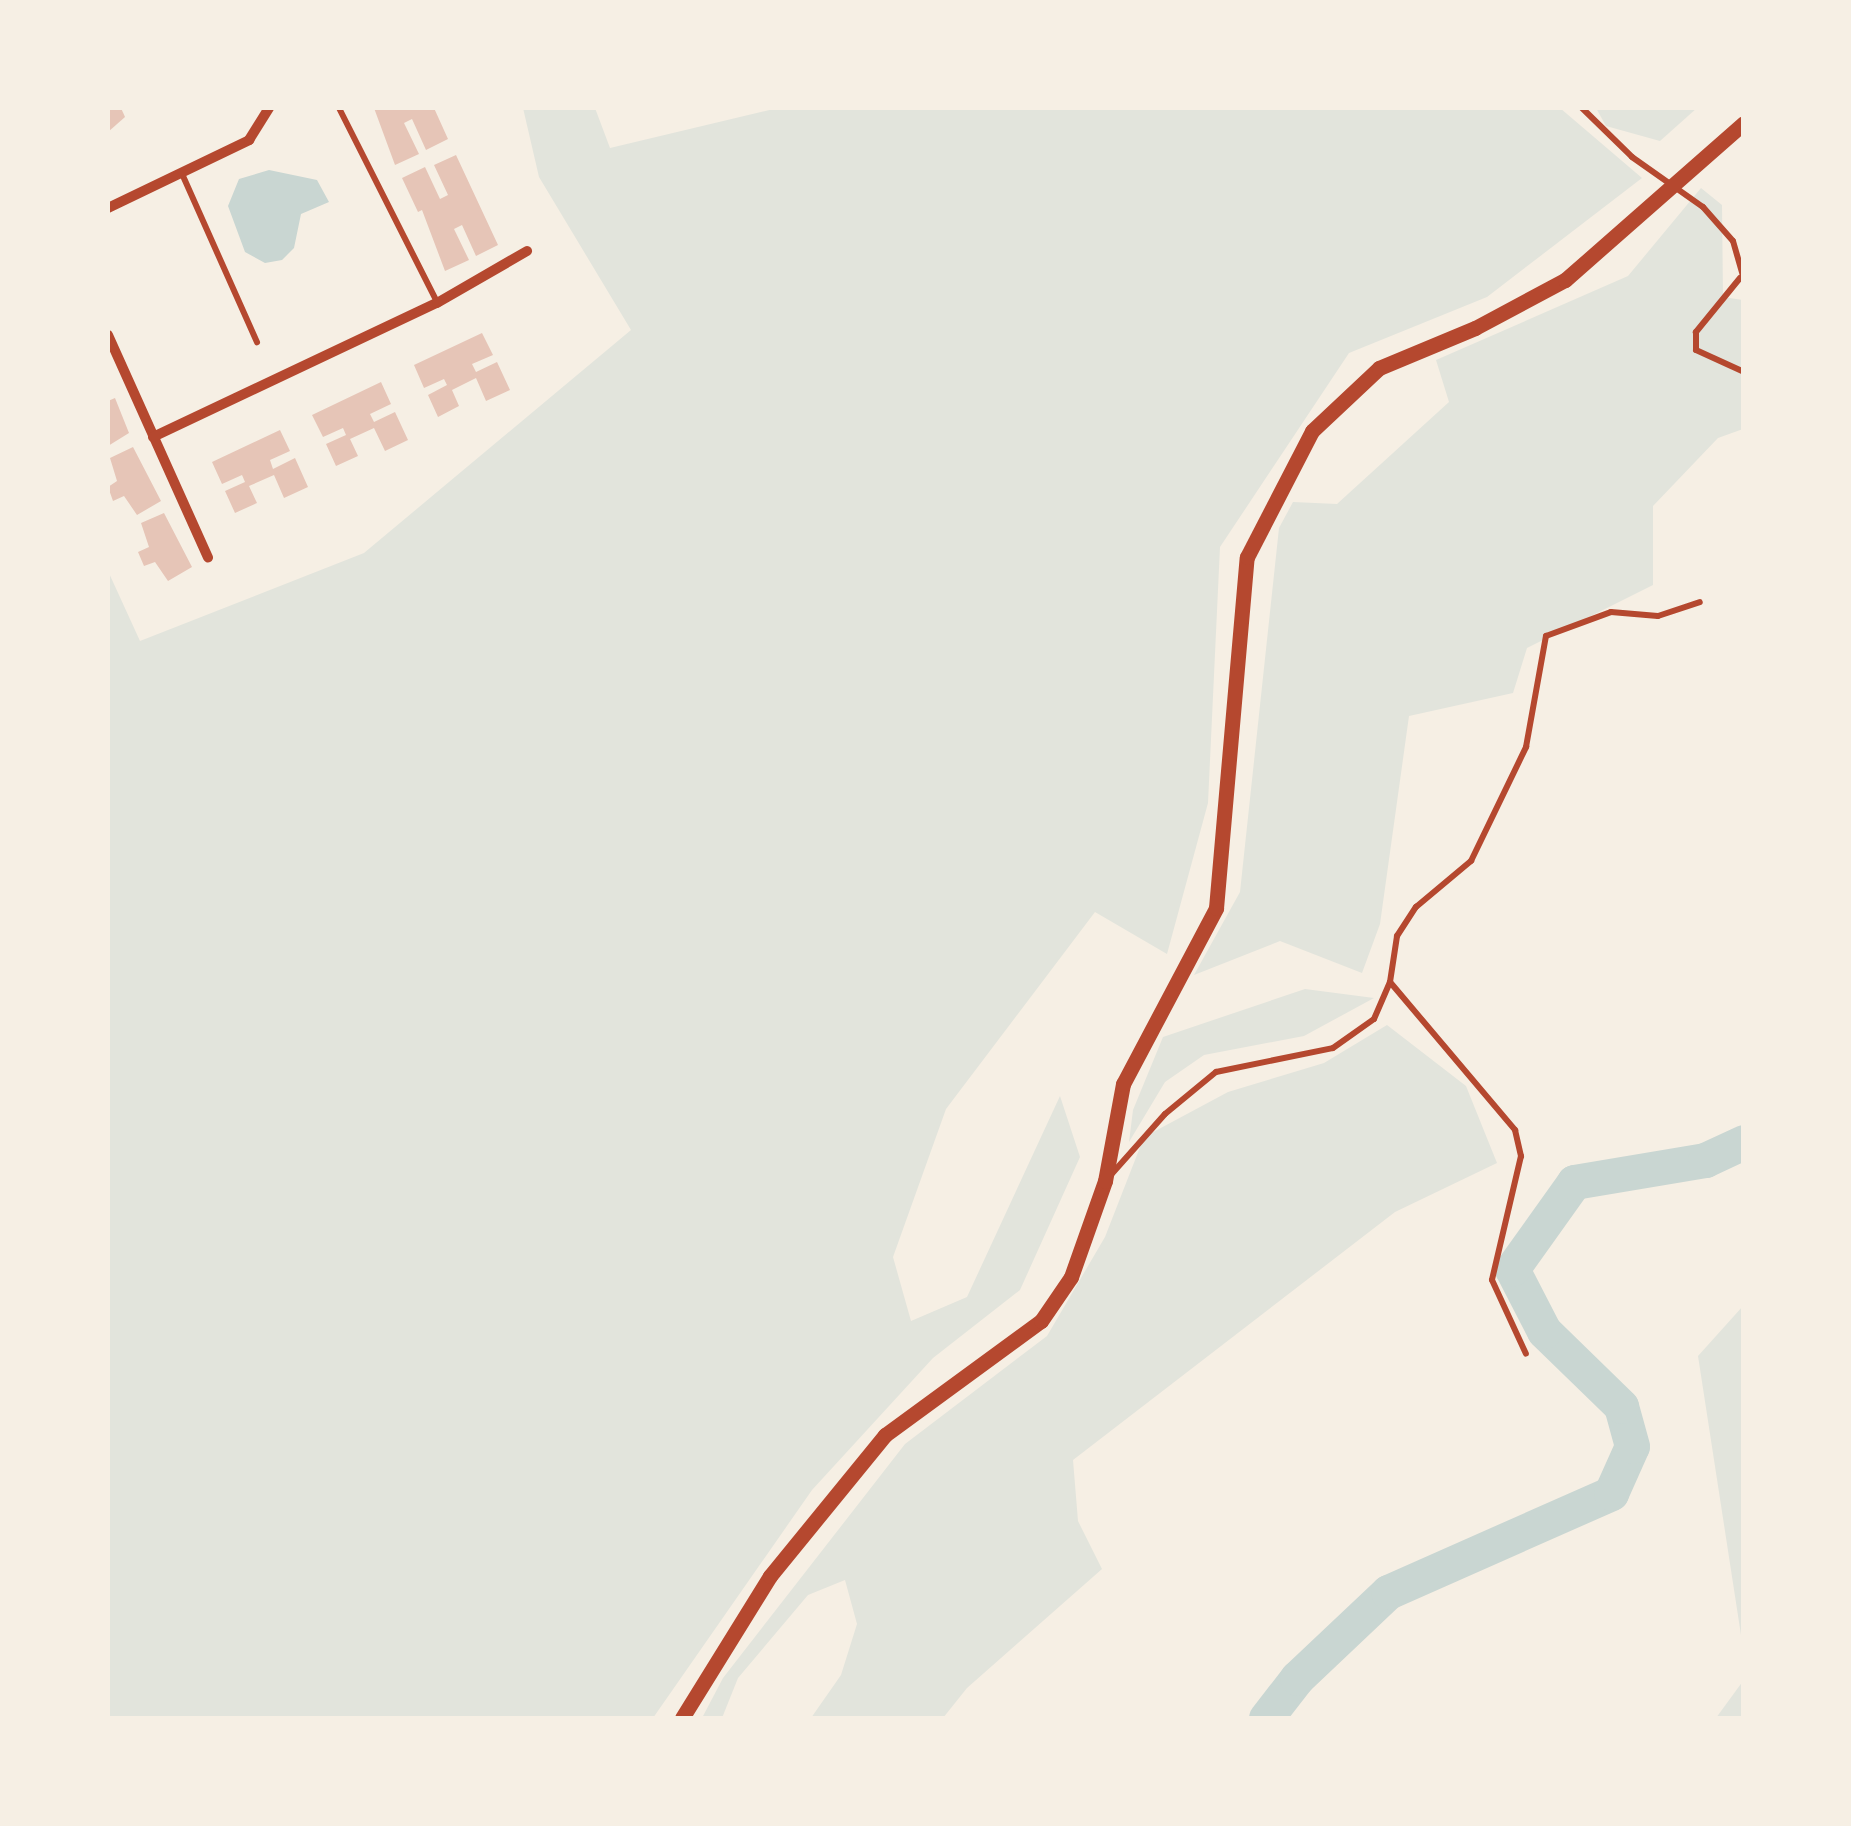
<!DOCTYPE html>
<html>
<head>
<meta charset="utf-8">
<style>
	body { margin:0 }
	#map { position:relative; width:1851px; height:1826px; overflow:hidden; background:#f6efe4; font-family:Commissioner,sans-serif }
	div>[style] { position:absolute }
	.green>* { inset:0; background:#e2e4dc }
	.water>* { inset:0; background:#c9d6d2 }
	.river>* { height:35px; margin:-17.5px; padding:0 17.5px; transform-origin:17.5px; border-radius:17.5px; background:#c9d6d2 }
	.building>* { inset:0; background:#e6c5b7 }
	.service>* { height:6px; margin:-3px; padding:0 3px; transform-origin:3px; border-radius:3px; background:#b5482f }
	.minor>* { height:10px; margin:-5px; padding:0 5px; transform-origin:5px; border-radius:5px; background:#b5482f }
	.tertiary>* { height:15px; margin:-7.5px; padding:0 7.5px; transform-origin:7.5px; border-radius:7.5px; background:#b5482f }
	span { translate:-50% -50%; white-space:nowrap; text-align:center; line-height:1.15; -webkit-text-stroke:8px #f6efe4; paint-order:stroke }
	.frame { position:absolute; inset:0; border:110px solid #f6efe4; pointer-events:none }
</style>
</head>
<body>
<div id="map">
	<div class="green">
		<i style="clip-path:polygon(523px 108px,595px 108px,610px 148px,778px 108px,1560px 108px,1642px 178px,1487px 297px,1349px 353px,1220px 547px,1208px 803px,1167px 954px,1095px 912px,946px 1109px,893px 1257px,911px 1321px,967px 1297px,1060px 1096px,1080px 1157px,1020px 1290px,933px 1358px,812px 1490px,653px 1718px,108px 1718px,108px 571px,140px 641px,364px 553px,631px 330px,539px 177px)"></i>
		<i style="clip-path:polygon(1596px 108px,1697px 108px,1660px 141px,1606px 126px)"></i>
		<i style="clip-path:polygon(1701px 188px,1722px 205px,1723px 297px,1743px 300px,1743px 429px,1718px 438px,1653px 506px,1653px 585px,1527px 648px,1513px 693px,1409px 716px,1380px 924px,1362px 973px,1280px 941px,1194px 975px,1240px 892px,1279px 528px,1293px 502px,1337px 504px,1449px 402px,1436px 360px,1628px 276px)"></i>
		<i style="clip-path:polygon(1305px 989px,1374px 998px,1304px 1036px,1204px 1055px,1165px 1082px,1129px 1142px,1133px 1110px,1163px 1037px)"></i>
		<i style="clip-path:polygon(1387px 1025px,1466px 1086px,1497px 1163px,1395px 1212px,1073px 1460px,1078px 1521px,1102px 1569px,967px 1688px,943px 1718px,811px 1718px,841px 1675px,857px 1624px,845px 1580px,808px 1595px,738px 1678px,722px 1718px,702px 1718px,723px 1678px,905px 1444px,1047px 1336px,1105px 1237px,1144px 1137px,1228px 1092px,1324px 1063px)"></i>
		<i style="clip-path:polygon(1743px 1306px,1743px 1648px,1698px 1356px)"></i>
		<i style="clip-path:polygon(1743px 1681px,1743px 1718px,1716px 1718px)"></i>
	</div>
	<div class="water">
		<i style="clip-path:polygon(269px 170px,317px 180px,329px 202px,301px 214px,294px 248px,282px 260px,265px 263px,245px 252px,228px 206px,239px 179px)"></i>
	</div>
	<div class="river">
		<i style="left:1266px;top:1718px;width:51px;rotate:-52.2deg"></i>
		<i style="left:1297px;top:1678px;width:125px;rotate:-43.4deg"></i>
		<i style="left:1388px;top:1592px;width:244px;rotate:-23.9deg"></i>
		<i style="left:1611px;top:1493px;width:51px;rotate:-65.9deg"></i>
		<i style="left:1632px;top:1446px;width:41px;rotate:-105.4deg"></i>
		<i style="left:1621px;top:1406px;width:107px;rotate:-135.8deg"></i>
		<i style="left:1544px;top:1331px;width:70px;rotate:-117.3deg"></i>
		<i style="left:1512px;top:1269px;width:107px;rotate:-54.5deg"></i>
		<i style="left:1574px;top:1182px;width:133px;rotate:-9.5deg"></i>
		<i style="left:1705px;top:1160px;width:43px;rotate:-24.8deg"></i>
	</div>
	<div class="building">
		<i style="clip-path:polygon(108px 108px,121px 108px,125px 117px,108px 132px)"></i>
		<i style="clip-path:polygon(374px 108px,434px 108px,448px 139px,426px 150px,412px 119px,404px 123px,419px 154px,395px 165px)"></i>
		<i style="clip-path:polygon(456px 155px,498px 245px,476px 256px,462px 225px,454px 229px,469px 260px,445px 271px,422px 210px,418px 212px,402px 178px,425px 167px,440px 199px,448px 195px,434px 165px)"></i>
		<i style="clip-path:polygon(482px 333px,493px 355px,472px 364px,476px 372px,497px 362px,510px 390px,486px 401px,476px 378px,452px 390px,459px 406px,438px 417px,428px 395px,447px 385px,444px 379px,424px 388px,414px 365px)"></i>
		<i style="clip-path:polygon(381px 382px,391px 404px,370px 414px,374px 422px,395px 412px,408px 440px,385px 451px,374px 428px,350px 439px,358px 456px,336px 466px,326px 444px,346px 435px,343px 428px,323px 437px,312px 415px)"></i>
		<i style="clip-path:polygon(115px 398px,129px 433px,108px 446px,108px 401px)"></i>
		<i style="clip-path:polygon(280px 430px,290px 451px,270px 460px,273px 469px,295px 458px,308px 487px,284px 498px,274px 475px,249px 486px,257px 503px,235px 513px,225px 491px,245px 482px,242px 475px,222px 484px,212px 462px)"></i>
		<i style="clip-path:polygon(133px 447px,161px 501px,137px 515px,124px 496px,113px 501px,108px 487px,117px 481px,110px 458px)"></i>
		<i style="clip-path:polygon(164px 513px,192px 567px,168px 581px,155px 562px,144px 566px,138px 552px,149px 547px,141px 523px)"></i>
	</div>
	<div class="service">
		<i style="left:339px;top:108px;width:217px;rotate:63.2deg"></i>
		<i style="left:1582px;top:108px;width:70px;rotate:44.4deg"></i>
		<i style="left:1632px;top:157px;width:87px;rotate:35.2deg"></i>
		<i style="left:1703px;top:207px;width:45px;rotate:48.6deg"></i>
		<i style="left:1733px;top:241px;width:40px;rotate:74deg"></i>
		<i style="left:183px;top:176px;width:182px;rotate:66deg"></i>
		<i style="left:1740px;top:278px;width:70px;rotate:129.2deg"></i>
		<i style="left:1696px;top:332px;width:18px;rotate:90deg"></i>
		<i style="left:1696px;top:350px;width:53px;rotate:24.6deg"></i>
		<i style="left:1390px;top:982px;width:194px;rotate:49.8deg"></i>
		<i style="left:1515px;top:1130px;width:27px;rotate:77deg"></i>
		<i style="left:1521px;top:1156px;width:127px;rotate:103.2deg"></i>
		<i style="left:1492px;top:1280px;width:81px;rotate:65.3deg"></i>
		<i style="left:1109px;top:1177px;width:84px;rotate:-48.4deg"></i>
		<i style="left:1165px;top:1114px;width:66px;rotate:-39.5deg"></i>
		<i style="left:1216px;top:1072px;width:119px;rotate:-11.6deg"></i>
		<i style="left:1333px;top:1048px;width:50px;rotate:-35.3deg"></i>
		<i style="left:1374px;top:1019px;width:40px;rotate:-66.6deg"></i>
		<i style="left:1390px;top:982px;width:47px;rotate:-81.3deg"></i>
		<i style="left:1397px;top:936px;width:35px;rotate:-57deg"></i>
		<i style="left:1416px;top:907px;width:72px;rotate:-39.9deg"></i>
		<i style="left:1471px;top:861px;width:127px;rotate:-64.2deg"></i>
		<i style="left:1526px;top:747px;width:113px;rotate:-79.8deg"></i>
		<i style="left:1546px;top:636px;width:69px;rotate:-20.3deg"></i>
		<i style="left:1611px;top:612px;width:47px;rotate:4.9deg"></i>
		<i style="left:1658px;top:616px;width:44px;rotate:-18.4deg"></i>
	</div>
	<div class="minor">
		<i style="left:108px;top:208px;width:157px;rotate:-25.7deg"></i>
		<i style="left:249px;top:140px;width:38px;rotate:-58deg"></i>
		<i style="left:108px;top:335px;width:244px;rotate:65.8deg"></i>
		<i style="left:153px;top:437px;width:314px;rotate:-25.3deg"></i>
		<i style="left:437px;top:303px;width:104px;rotate:-30deg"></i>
	</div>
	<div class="tertiary">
		<i style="left:682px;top:1718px;width:167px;rotate:-58.2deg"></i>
		<i style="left:770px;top:1576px;width:182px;rotate:-50.8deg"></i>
		<i style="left:885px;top:1435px;width:193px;rotate:-36.2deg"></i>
		<i style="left:1041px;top:1321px;width:53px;rotate:-55.7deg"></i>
		<i style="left:1071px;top:1277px;width:102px;rotate:-70.5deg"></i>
		<i style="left:1105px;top:1181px;width:99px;rotate:-79.5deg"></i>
		<i style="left:1123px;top:1084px;width:199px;rotate:-62.1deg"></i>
		<i style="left:1216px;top:908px;width:352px;rotate:-85deg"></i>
		<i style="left:1247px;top:557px;width:142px;rotate:-62.7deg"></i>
		<i style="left:1312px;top:431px;width:92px;rotate:-43.2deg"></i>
		<i style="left:1379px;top:368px;width:104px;rotate:-22.6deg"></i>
		<i style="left:1475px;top:328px;width:102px;rotate:-28.1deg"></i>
		<i style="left:1565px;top:280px;width:238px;rotate:-41.3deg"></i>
	</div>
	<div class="frame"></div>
</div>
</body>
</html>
